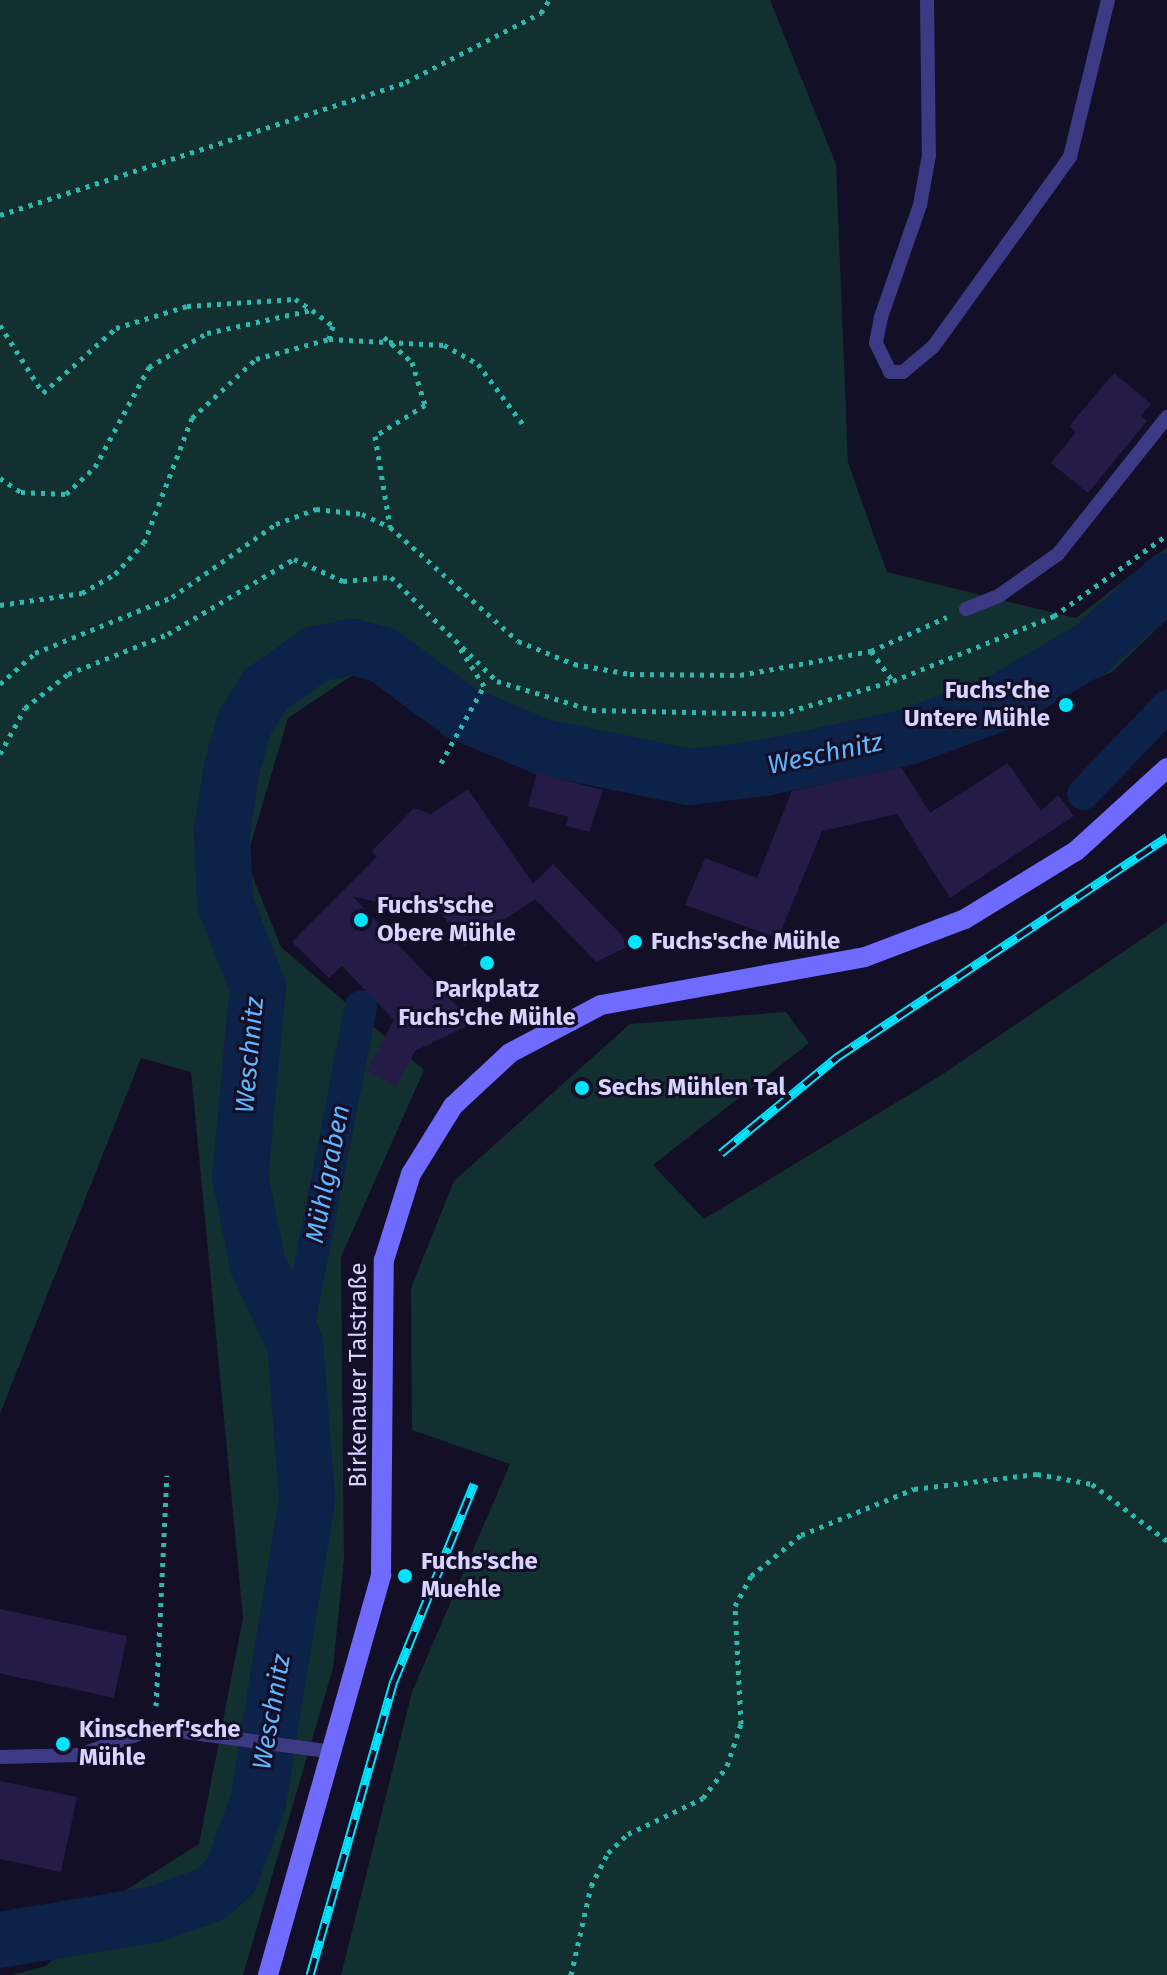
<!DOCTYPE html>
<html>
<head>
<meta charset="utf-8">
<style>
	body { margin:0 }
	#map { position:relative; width:1167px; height:1975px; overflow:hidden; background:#130f26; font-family:"Fira Sans",sans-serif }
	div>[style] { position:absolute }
	.green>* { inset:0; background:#12302f }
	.canal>* { height:32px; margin:-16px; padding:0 16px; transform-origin:16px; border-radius:16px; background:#0c2248 }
	.river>* { height:56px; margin:-28px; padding:0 28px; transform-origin:28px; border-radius:28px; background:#0c2248 }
	.building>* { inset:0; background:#241b47; transform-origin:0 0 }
	.path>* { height:5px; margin-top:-2.5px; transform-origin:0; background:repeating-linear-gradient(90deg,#2fb8b0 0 4px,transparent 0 10px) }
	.lane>* { height:14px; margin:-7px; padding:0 7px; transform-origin:7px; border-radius:7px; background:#3d3a85 }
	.secondary>* { height:20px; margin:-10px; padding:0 10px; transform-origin:10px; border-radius:10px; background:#6f6bff }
	.rail>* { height:9px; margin-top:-4.5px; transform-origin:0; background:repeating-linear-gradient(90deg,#130f26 0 18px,#00e5ff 0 36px); box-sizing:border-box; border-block:2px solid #00e5ff }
	.dots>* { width:22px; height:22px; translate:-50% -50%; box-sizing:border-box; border:4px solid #130f26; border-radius:50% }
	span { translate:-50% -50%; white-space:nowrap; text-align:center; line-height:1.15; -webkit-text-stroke:6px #130f26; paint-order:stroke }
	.poi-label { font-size:24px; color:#d9d4ff; font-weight:700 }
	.right { translate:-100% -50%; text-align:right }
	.left { translate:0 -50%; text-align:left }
	.street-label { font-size:24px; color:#d9d4ff }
	.water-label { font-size:26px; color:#62b6ff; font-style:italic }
</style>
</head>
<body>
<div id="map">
	<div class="green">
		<i style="clip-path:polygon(0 0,770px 0,836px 164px,848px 463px,887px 572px,1076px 618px,1167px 547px,1167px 619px,1112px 672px,889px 762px,700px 782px,529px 737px,368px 665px,288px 718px,246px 860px,281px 947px,424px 1070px,341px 1257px,344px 1560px,333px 1668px,243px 1975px,11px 1975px,46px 1966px,123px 1892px,199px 1844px,243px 1618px,191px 1072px,141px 1058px,0 1414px)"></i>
		<i style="clip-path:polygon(1167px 922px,1167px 1975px,341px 1975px,412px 1692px,510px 1464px,412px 1430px,411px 1288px,454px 1181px,630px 1024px,786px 1012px,809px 1043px,653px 1165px,704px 1219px,940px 1076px)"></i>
	</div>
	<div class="canal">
		<i style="left:1083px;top:794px;width:122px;rotate:-46.3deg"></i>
		<i style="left:295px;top:1343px;width:343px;rotate:-78.9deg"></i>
	</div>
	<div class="river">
		<i style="left:0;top:1940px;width:157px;rotate:-9.5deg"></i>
		<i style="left:155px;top:1914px;width:59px;rotate:-19.7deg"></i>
		<i style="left:211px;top:1894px;width:27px;rotate:-42deg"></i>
		<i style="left:231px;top:1876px;width:79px;rotate:-70deg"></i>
		<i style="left:258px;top:1802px;width:308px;rotate:-80.8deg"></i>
		<i style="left:307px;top:1498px;width:155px;rotate:-94.4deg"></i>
		<i style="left:295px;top:1343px;width:86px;rotate:-115.4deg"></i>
		<i style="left:258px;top:1265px;width:91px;rotate:-101.4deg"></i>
		<i style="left:240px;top:1176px;width:190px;rotate:-84.6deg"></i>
		<i style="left:258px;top:987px;width:90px;rotate:-111.4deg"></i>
		<i style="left:225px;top:903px;width:72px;rotate:-92.4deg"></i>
		<i style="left:222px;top:831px;width:65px;rotate:-81.1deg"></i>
		<i style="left:232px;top:767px;width:45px;rotate:-74.4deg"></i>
		<i style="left:244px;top:724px;width:40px;rotate:-58deg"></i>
		<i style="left:265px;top:690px;width:62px;rotate:-35.2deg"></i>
		<i style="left:316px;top:654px;width:37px;rotate:-11deg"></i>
		<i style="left:352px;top:647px;width:32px;rotate:14deg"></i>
		<i style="left:383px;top:655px;width:97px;rotate:36.6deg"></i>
		<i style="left:461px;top:713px;width:89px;rotate:22.5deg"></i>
		<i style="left:543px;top:747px;width:149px;rotate:11.6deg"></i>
		<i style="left:689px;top:777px;width:76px;rotate:-6.8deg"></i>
		<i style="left:764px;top:768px;width:147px;rotate:-12.1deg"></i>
		<i style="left:908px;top:737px;width:95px;rotate:-20.3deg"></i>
		<i style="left:997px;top:704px;width:109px;rotate:-30.3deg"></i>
		<i style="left:1091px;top:649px;width:102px;rotate:-41.8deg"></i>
	</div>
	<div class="building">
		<i style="clip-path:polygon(1114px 373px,1151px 404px,1141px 416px,1147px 421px,1088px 493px,1051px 463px,1076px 432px,1069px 426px)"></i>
		<i style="clip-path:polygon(1008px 763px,1041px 811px,1058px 795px,1074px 816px,950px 898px,897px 814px,822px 831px,778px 938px,685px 905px,705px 858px,757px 878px,792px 791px,901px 767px,930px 813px)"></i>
		<i style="clip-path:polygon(537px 773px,603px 790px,589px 832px,566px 826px,568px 817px,528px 806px)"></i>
		<i style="clip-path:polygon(468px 789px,533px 884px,553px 864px,631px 945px,596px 962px,535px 899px,464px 946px,436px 906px,424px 914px,352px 896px,473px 1023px,415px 1051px,396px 1086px,367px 1071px,394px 1020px,342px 966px,329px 978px,292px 942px,377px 857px,372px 851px,414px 808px,431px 814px)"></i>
		<i style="left:0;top:1609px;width:130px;height:63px;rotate:12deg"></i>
		<i style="clip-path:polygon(0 1781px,77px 1797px,61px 1872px,0 1859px)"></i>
	</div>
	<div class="path">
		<i style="left:0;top:215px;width:427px;rotate:-18.1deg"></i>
		<i style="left:406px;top:82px;width:152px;rotate:-27.1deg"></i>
		<i style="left:541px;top:13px;width:15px;rotate:-58deg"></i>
		<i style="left:0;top:325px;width:80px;rotate:57.7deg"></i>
		<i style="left:43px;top:393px;width:98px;rotate:-41.7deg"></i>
		<i style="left:116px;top:328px;width:74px;rotate:-17.2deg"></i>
		<i style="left:187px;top:306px;width:108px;rotate:-3.7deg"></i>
		<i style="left:295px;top:299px;width:20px;rotate:33deg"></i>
		<i style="left:384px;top:337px;width:38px;rotate:42deg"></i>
		<i style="left:412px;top:362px;width:45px;rotate:73.2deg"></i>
		<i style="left:425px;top:405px;width:59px;rotate:148.2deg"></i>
		<i style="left:375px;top:436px;width:92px;rotate:80.6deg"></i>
		<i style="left:0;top:478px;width:25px;rotate:34deg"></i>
		<i style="left:21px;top:492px;width:45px;rotate:2.5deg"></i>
		<i style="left:66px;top:494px;width:40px;rotate:-43deg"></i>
		<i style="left:95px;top:467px;width:114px;rotate:-61.6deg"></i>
		<i style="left:149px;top:367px;width:67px;rotate:-30.4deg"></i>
		<i style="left:207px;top:333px;width:107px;rotate:-12.4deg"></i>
		<i style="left:312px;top:310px;width:26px;rotate:37deg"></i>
		<i style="left:333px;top:326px;width:14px;rotate:107deg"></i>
		<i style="left:0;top:605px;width:83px;rotate:-8.3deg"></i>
		<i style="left:82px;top:593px;width:38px;rotate:-30deg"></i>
		<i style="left:115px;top:574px;width:42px;rotate:-46.9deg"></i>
		<i style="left:144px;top:543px;width:134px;rotate:-69deg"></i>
		<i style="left:192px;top:418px;width:87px;rotate:-42.7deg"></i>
		<i style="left:256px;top:359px;width:76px;rotate:-15.3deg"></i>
		<i style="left:329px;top:339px;width:115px;rotate:3deg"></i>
		<i style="left:444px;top:345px;width:39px;rotate:29deg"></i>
		<i style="left:478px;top:364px;width:79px;rotate:53.3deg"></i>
		<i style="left:871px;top:651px;width:37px;rotate:54deg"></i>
		<i style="left:893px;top:681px;width:174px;rotate:-22deg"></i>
		<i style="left:1054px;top:616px;width:139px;rotate:-35.6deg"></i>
		<i style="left:0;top:684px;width:47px;rotate:-41.5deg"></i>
		<i style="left:35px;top:653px;width:148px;rotate:-22.2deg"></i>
		<i style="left:172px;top:597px;width:127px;rotate:-35.1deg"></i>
		<i style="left:276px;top:524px;width:43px;rotate:-20.6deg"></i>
		<i style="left:316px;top:509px;width:46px;rotate:6.2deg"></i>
		<i style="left:362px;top:514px;width:31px;rotate:25deg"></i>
		<i style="left:390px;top:527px;width:171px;rotate:41.7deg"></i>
		<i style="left:518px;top:641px;width:61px;rotate:22.3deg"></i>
		<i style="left:574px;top:664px;width:57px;rotate:10.1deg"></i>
		<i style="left:630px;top:674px;width:110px;rotate:0.5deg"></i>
		<i style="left:740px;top:675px;width:133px;rotate:-10.4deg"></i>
		<i style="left:871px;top:651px;width:83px;rotate:-24.1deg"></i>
		<i style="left:0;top:754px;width:52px;rotate:-61.5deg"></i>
		<i style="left:25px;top:708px;width:55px;rotate:-38.3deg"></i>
		<i style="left:68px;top:674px;width:108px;rotate:-21.8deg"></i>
		<i style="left:168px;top:634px;width:147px;rotate:-30.8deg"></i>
		<i style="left:294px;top:559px;width:54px;rotate:24.2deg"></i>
		<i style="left:343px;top:581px;width:48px;rotate:-4.8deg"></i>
		<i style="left:391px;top:577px;width:148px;rotate:44.5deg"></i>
		<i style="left:497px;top:681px;width:99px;rotate:17deg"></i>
		<i style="left:592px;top:710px;width:188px;rotate:1.2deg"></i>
		<i style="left:780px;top:714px;width:118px;rotate:-16.3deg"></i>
		<i style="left:441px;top:763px;width:88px;rotate:-60.8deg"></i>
		<i style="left:484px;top:686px;width:49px;rotate:-122.4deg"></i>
		<i style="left:156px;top:1706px;width:231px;rotate:-87.3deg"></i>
		<i style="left:571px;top:1975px;width:91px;rotate:-77.3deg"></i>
		<i style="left:591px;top:1886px;width:37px;rotate:-63deg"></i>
		<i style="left:608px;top:1853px;width:28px;rotate:-44deg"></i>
		<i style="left:628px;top:1834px;width:83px;rotate:-25.6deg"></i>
		<i style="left:703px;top:1798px;width:40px;rotate:-53deg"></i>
		<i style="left:727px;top:1766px;width:44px;rotate:-71.6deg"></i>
		<i style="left:741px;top:1724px;width:118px;rotate:-92.9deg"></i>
		<i style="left:735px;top:1606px;width:34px;rotate:-62deg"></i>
		<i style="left:751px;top:1576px;width:65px;rotate:-39.4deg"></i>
		<i style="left:801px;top:1535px;width:122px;rotate:-22.2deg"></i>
		<i style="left:914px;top:1489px;width:124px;rotate:-7deg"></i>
		<i style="left:1037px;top:1474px;width:56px;rotate:10.3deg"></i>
		<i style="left:1092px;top:1484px;width:94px;rotate:37.2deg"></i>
	</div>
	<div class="lane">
		<i style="left:927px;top:0;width:155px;rotate:89.3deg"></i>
		<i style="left:929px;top:155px;width:51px;rotate:100.2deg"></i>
		<i style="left:920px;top:205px;width:119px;rotate:109.2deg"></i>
		<i style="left:881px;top:317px;width:26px;rotate:101deg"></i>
		<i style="left:876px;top:343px;width:32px;rotate:64deg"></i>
		<i style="left:890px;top:372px;width:13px"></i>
		<i style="left:903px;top:372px;width:39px;rotate:-40deg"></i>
		<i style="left:933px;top:347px;width:234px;rotate:-54.2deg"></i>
		<i style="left:1070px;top:157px;width:162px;rotate:-76.4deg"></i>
		<i style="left:966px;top:609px;width:37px;rotate:-22deg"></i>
		<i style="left:1000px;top:595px;width:71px;rotate:-35.3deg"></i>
		<i style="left:1058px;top:554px;width:175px;rotate:-51.5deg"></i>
		<i style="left:0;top:1757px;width:79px;rotate:-1.5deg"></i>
		<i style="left:79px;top:1755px;width:82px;rotate:-19.3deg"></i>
		<i style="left:156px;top:1728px;width:180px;rotate:7.7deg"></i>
	</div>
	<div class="secondary">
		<i style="left:268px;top:1975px;width:416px;rotate:-74.2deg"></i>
		<i style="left:381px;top:1575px;width:315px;rotate:-89.5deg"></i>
		<i style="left:384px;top:1260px;width:90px;rotate:-72.6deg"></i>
		<i style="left:411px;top:1174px;width:80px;rotate:-58.3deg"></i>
		<i style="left:453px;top:1106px;width:78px;rotate:-42.9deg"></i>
		<i style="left:510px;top:1053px;width:103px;rotate:-27.8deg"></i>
		<i style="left:601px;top:1005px;width:268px;rotate:-10.3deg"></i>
		<i style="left:865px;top:957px;width:107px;rotate:-20.8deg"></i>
		<i style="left:965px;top:919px;width:130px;rotate:-31.5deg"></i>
		<i style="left:1076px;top:851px;width:123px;rotate:-42.4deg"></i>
	</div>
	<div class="rail">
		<i style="left:721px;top:1153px;width:151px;rotate:-39.6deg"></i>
		<i style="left:837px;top:1057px;width:397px;rotate:-33.7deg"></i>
		<i style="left:310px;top:1975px;width:306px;rotate:-74.1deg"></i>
		<i style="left:394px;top:1681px;width:213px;rotate:-67.9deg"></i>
	</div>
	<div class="dots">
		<i style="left:1066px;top:705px;background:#00e5ff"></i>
		<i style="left:361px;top:920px;background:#00e5ff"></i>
		<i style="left:635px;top:942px;background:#00e5ff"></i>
		<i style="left:487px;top:963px;background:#00e5ff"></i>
		<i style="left:582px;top:1088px;background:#00e5ff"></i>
		<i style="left:405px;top:1576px;background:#00e5ff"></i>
		<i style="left:63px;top:1744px;background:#00e5ff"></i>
	</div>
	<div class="poi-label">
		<span class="right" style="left:1050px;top:705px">Fuchs'che<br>Untere Mühle</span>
		<span class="left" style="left:377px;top:920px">Fuchs'sche<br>Obere Mühle</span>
		<span class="left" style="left:651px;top:942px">Fuchs'sche Mühle</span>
		<span style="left:487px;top:1004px">Parkplatz<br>Fuchs'che Mühle</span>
		<span class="left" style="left:598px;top:1088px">Sechs Mühlen Tal</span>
		<span class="left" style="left:421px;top:1576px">Fuchs'sche<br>Muehle</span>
		<span class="left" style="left:79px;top:1744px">Kinscherf'sche<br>Mühle</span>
	</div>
	<div class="street-label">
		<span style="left:359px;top:1375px;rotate:-90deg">Birkenauer Talstraße</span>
	</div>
	<div class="water-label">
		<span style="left:825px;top:754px;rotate:-12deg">Weschnitz</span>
		<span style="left:250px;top:1055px;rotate:-85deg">Weschnitz</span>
		<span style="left:328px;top:1174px;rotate:-79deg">Mühlgraben</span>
		<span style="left:272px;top:1712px;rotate:-80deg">Weschnitz</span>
	</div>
</div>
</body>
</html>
